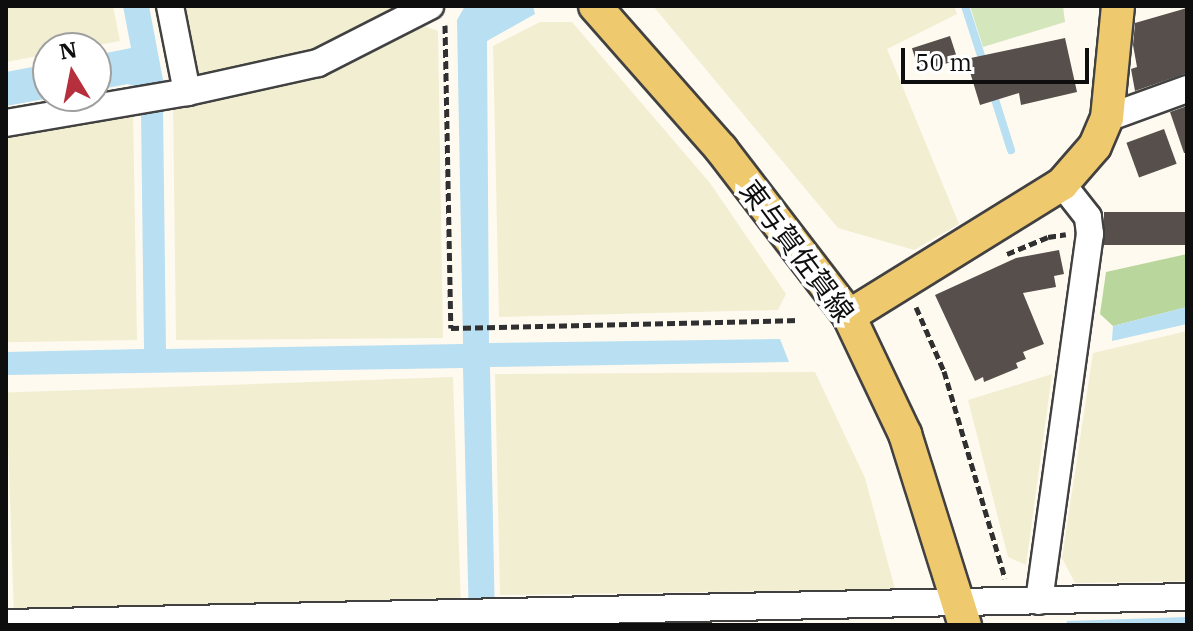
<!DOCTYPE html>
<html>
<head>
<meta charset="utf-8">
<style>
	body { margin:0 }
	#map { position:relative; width:1193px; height:631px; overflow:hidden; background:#fefaf0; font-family:"IBM Plex Serif","Noto Sans JP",serif }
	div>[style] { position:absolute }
	.farmland>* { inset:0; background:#f2eed1; transform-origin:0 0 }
	.green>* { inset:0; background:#d4e6bb }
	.forest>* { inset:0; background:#b9d69c }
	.water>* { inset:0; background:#b8dff2 }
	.stream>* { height:8px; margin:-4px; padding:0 4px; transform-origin:4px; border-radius:4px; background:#b8dff2 }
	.building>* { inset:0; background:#564f4b; transform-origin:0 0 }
	.path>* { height:5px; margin-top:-2.5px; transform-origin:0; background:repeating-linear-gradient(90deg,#303030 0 8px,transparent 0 12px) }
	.roads { filter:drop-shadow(2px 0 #414141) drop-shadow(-2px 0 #414141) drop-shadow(0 2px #414141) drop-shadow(0 -2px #414141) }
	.minor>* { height:26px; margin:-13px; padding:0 13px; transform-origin:13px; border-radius:13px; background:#fff }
	.major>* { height:32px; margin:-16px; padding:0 16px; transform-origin:16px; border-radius:16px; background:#efc96e }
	span { translate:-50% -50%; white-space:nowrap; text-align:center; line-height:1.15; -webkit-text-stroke:8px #fff; paint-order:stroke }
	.street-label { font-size:28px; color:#0e0e0e }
	.frame { position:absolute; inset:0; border:8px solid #0e0e0e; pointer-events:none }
	.north { position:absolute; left:32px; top:32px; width:80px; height:80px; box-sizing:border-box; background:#fff; border:2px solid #9f9f9f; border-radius:50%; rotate:350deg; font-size:22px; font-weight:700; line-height:32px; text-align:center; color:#0e0e0e }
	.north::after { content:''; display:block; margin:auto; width:28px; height:36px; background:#b52f3c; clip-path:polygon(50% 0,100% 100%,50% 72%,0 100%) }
	.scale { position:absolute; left:901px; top:48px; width:188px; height:36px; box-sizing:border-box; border:4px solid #0e0e0e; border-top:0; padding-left:10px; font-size:24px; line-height:28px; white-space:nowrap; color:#0e0e0e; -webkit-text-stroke:6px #fff; paint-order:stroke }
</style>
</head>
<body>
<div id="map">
	<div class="farmland">
		<i style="clip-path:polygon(6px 6px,113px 6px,120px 41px,81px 48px,48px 48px,48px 54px,6px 62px)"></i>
		<i style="clip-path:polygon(177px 6px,408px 6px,331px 49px,190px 80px)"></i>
		<i style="clip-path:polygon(653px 6px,954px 6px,957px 14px,887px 49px,959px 224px,914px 250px,838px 228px)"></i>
		<i style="clip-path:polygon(540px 22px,572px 22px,710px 183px,786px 294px,778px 310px,499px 317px,493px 46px)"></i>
		<i style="clip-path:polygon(419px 24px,438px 31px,443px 338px,176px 340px,173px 104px,345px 66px)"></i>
		<i style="left:133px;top:112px;width:228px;height:129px;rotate:89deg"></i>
		<i style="clip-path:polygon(1187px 331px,1187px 581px,1075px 583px,1062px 558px,1093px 353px)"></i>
		<i style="clip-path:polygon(815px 372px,865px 478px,895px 589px,500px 595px,495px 374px)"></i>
		<i style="clip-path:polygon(1052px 374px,1026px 565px,1008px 557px,968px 400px)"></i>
		<i style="left:453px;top:377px;width:221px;height:447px;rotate:88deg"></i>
	</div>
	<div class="green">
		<i style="clip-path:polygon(970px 6px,1063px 6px,1065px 22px,983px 47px)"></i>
	</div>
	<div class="forest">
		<i style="clip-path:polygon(1187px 254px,1187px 307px,1113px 326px,1100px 314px,1106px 272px)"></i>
	</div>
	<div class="water">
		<i style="clip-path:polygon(123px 6px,149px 6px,164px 85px,138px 88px,128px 84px,96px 90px,96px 55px,131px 48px)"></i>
		<i style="clip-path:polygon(465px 6px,533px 6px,535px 14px,487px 41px,489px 343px,780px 339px,789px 362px,490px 367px,495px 625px,469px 625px,463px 368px,6px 375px,6px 352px,144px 349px,141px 112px,163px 108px,166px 349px,463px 344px,457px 20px)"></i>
		<i style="clip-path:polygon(48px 64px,48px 96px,61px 96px,6px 106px,6px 72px)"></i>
		<i style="clip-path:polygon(1187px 307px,1187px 324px,1112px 341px,1113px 326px)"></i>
		<i style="clip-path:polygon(1187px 617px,1187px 625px,1066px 625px,1067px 621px)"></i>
	</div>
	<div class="stream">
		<i style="left:965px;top:6px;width:62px;rotate:72.1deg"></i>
		<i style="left:993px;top:93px;width:60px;rotate:72.5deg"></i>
	</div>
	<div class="building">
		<i style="clip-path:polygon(1187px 8px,1187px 73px,1135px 91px,1131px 69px,1137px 67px,1133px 45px,1135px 23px)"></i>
		<i style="left:950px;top:36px;width:25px;height:40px;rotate:72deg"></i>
		<i style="clip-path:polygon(1065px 38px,1077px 92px,1021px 105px,1019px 93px,980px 105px,966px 59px)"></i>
		<i style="clip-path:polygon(1187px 106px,1187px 153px,1184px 153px,1170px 112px)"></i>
		<i style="left:1164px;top:129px;width:37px;height:40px;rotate:70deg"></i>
		<i style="left:1187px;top:212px;width:33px;height:83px;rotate:90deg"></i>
		<i style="clip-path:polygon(1059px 250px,1064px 274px,1054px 276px,1056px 287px,1023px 293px,1044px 344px,1023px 352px,1026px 359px,1016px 363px,1018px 368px,984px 382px,983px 377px,975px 381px,935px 295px,1016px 258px)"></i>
	</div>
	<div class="path">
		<i style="left:445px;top:25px;width:303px;rotate:88.9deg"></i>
		<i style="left:451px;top:328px;width:348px;rotate:-1.3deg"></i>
		<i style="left:1007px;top:254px;width:44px;rotate:-22.5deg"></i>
		<i style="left:1048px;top:237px;width:18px;rotate:-9deg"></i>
		<i style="left:916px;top:307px;width:70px;rotate:66.4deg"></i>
		<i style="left:944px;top:371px;width:216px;rotate:73.6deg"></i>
	</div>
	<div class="roads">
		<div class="minor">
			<i style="left:170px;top:6px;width:88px;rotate:78.8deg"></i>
			<i style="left:1107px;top:118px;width:85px;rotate:-19.9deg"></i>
			<i style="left:6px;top:123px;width:184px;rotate:-9.7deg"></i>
			<i style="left:187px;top:92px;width:134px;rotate:-12.5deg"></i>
			<i style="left:318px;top:63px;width:126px;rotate:-27deg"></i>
			<i style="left:1039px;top:601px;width:371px;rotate:-82.1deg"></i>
			<i style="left:1090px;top:234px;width:17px;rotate:-97deg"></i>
			<i style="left:1088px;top:217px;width:42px;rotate:-128.2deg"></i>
			<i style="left:6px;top:623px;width:1181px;rotate:-1.26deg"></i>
		</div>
		<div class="major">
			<i style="left:595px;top:6px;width:191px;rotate:48.6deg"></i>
			<i style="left:721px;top:149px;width:210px;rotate:52.5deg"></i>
			<i style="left:849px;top:316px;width:131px;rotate:64.6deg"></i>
			<i style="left:905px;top:434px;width:200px;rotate:72.6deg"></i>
			<i style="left:849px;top:316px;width:251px;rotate:-31.8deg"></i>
			<i style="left:1062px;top:184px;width:50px;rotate:-49deg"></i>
			<i style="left:1095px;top:146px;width:30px;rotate:-67deg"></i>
			<i style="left:1107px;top:118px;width:113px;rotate:-84.4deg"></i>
		</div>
	</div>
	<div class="street-label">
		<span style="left:797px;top:251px;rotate:53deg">東与賀佐賀線</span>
	</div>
	<div class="frame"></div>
	<div class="north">N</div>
	<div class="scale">50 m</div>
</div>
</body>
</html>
